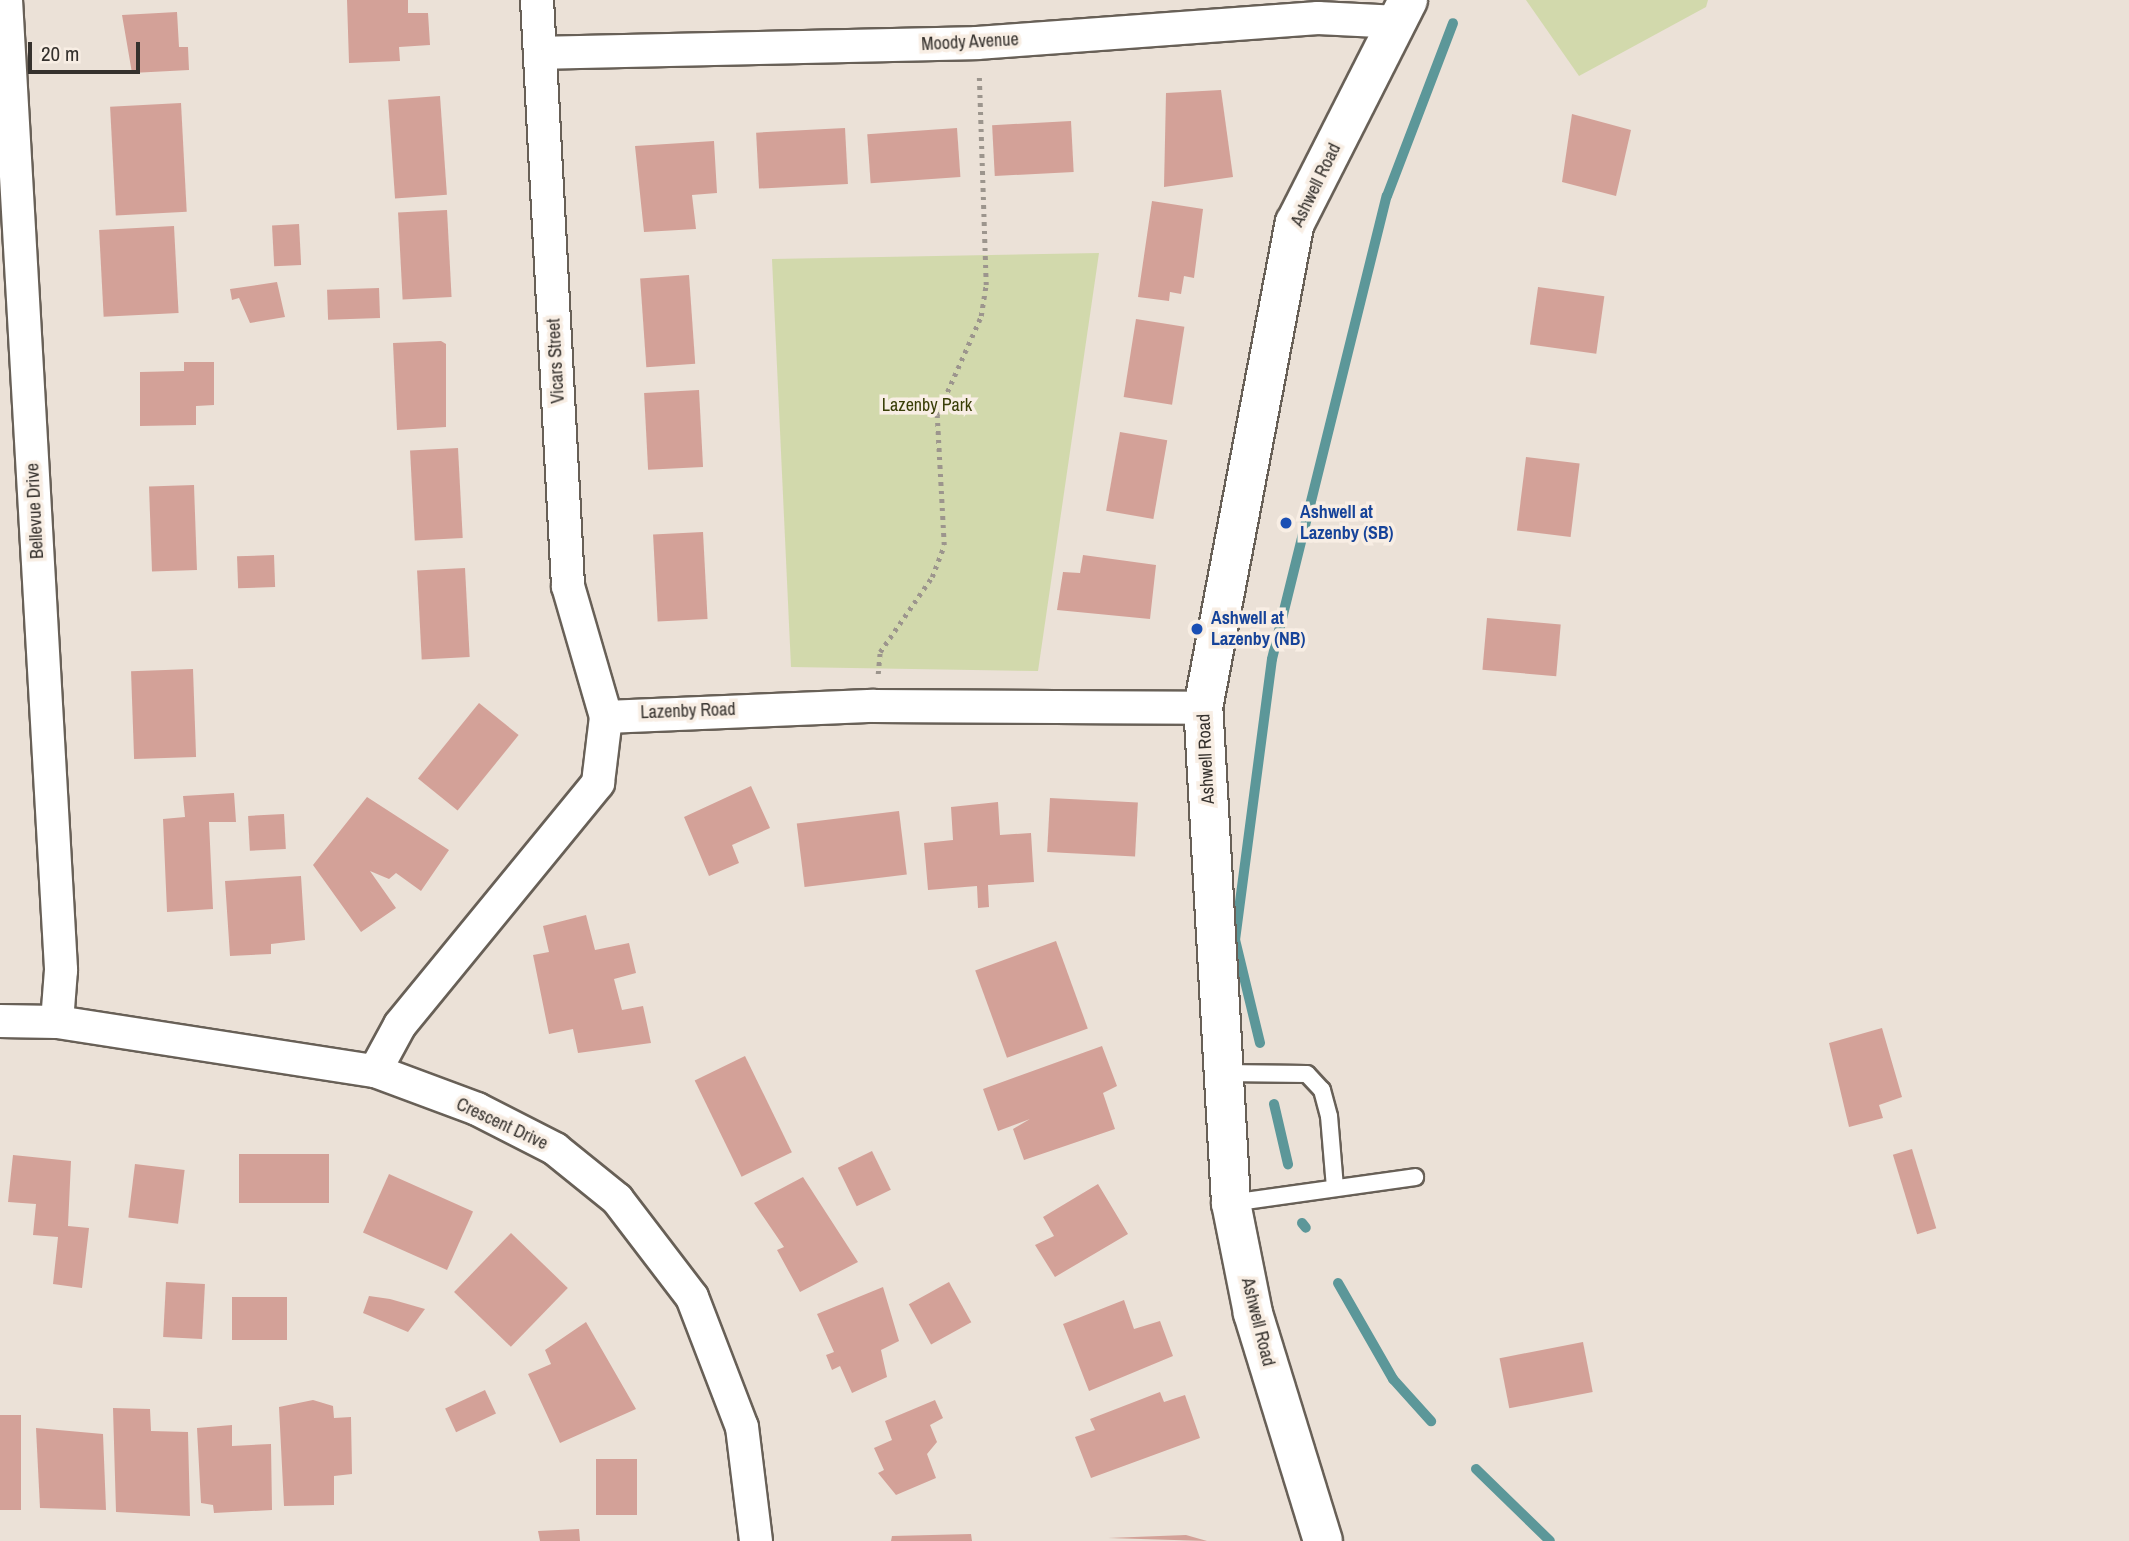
<!DOCTYPE html>
<html>
<head>
<meta charset="utf-8">
<style>
	body { margin:0 }
	#map { position:relative; width:2129px; height:1541px; overflow:hidden; background:#ebe1d7; font-family:"Archivo Narrow",sans-serif }
	div>[style] { position:absolute }
	.green>* { inset:0; background:#d2d9ac }
	.stream>* { height:10px; margin:-5px; padding:0 5px; transform-origin:5px; border-radius:5px; background:#5c9799 }
	.building>* { inset:0; background:#d3a198; transform-origin:0 0 }
	.path>* { height:4.5px; margin-top:-2.25px; transform-origin:0; background:repeating-linear-gradient(90deg,#9c958d 0 3.5px,transparent 0 8.5px) }
	.roads { filter:drop-shadow(2px 0 #686057) drop-shadow(-2px 0 #686057) drop-shadow(0 2px #686057) drop-shadow(0 -2px #686057) }
	.lane>* { height:16px; margin:-8px; padding:0 8px; transform-origin:8px; border-radius:8px; background:#fff }
	.street>* { height:32px; margin:-16px; padding:0 16px; transform-origin:16px; border-radius:16px; background:#fff }
	.secondary>* { height:38px; margin:-19px; padding:0 19px; transform-origin:19px; border-radius:19px; background:#fff }
	.dots>* { width:19px; height:19px; translate:-50% -50%; box-sizing:border-box; border:4px solid #f8eee4; border-radius:50% }
	span { translate:-50% -50%; white-space:nowrap; text-align:center; line-height:1.15; -webkit-text-stroke:7px #f8eee4; paint-order:stroke }
	.street-label { font-size:18px; color:#35312d }
	.park-label { font-size:18px; color:#393e07 }
	.transit-label { font-size:18px; color:#164399; font-weight:700 }
	.left { translate:0 -50%; text-align:left }
	.scale { position:absolute; left:28px; top:42px; width:112px; height:32px; box-sizing:border-box; border:4px solid #35312d; border-top:0; padding-left:9px; font-size:21px; line-height:24px; white-space:nowrap; color:#35312d; -webkit-text-stroke:5px #f8eee4; paint-order:stroke }
</style>
</head>
<body>
<div id="map">
	<div class="green">
		<i style="clip-path:polygon(1526px 0,1708px 0,1706px 7px,1579px 76px)"></i>
		<i style="clip-path:polygon(1099px 253px,1038px 671px,791px 667px,772px 259px)"></i>
	</div>
	<div class="stream">
		<i style="left:1260px;top:1043px;width:106px;rotate:-103.6deg"></i>
		<i style="left:1235px;top:940px;width:283px;rotate:-82.5deg"></i>
		<i style="left:1272px;top:659px;width:477px;rotate:-76.1deg"></i>
		<i style="left:1387px;top:196px;width:185px;rotate:-69.1deg"></i>
		<i style="left:1274px;top:1104px;width:62px;rotate:76.9deg"></i>
		<i style="left:1302px;top:1223px;width:6px;rotate:51deg"></i>
		<i style="left:1338px;top:1283px;width:111px;rotate:60.2deg"></i>
		<i style="left:1393px;top:1379px;width:57px;rotate:47.9deg"></i>
		<i style="left:1476px;top:1469px;width:103px;rotate:44.2deg"></i>
	</div>
	<div class="building">
		<i style="clip-path:polygon(347px 0,408px 0,408px 13px,428px 13px,430px 45px,399px 47px,400px 61px,349px 63px)"></i>
		<i style="clip-path:polygon(177px 12px,179px 47px,188px 47px,189px 70px,132px 73px,122px 15px)"></i>
		<i style="clip-path:polygon(1221px 90px,1233px 177px,1164px 187px,1166px 93px)"></i>
		<i style="left:440px;top:96px;width:99px;height:52px;rotate:86deg"></i>
		<i style="left:181px;top:103px;width:109px;height:71px;rotate:87deg"></i>
		<i style="clip-path:polygon(1572px 114px,1631px 130px,1616px 196px,1562px 182px)"></i>
		<i style="left:1071px;top:121px;width:51px;height:79px;rotate:87deg"></i>
		<i style="left:845px;top:128px;width:56px;height:89px;rotate:87deg"></i>
		<i style="left:957px;top:128px;width:49px;height:90px;rotate:86deg"></i>
		<i style="clip-path:polygon(714px 141px,717px 193px,692px 195px,696px 229px,644px 232px,635px 146px)"></i>
		<i style="clip-path:polygon(1152px 201px,1203px 209px,1194px 278px,1184px 276px,1181px 294px,1170px 292px,1169px 301px,1138px 297px)"></i>
		<i style="left:447px;top:210px;width:87px;height:49px;rotate:87deg"></i>
		<i style="left:299px;top:224px;width:41px;height:27px;rotate:87deg"></i>
		<i style="left:174px;top:226px;width:87px;height:75px;rotate:87deg"></i>
		<i style="left:689px;top:275px;width:89px;height:49px;rotate:86deg"></i>
		<i style="clip-path:polygon(277px 282px,285px 317px,250px 323px,239px 298px,232px 300px,230px 289px)"></i>
		<i style="left:1538px;top:287px;width:67px;height:58px;rotate:8deg"></i>
		<i style="left:379px;top:288px;width:30px;height:52px;rotate:88deg"></i>
		<i style="left:1136px;top:319px;width:49px;height:79px;rotate:9deg"></i>
		<i style="clip-path:polygon(441px 341px,446px 344px,446px 427px,397px 430px,393px 343px)"></i>
		<i style="clip-path:polygon(184px 362px,214px 362px,214px 405px,196px 406px,196px 425px,140px 426px,140px 372px,184px 371px)"></i>
		<i style="left:699px;top:390px;width:77px;height:55px;rotate:87deg"></i>
		<i style="left:1120px;top:432px;width:48px;height:80px;rotate:10deg"></i>
		<i style="left:458px;top:448px;width:90px;height:48px;rotate:87deg"></i>
		<i style="left:1526px;top:457px;width:54px;height:74px;rotate:7deg"></i>
		<i style="left:194px;top:485px;width:85px;height:45px;rotate:88deg"></i>
		<i style="left:703px;top:532px;width:87px;height:50px;rotate:87deg"></i>
		<i style="left:274px;top:555px;width:32px;height:37px;rotate:88deg"></i>
		<i style="clip-path:polygon(1083px 555px,1156px 565px,1150px 619px,1057px 610px,1063px 572px,1080px 573px)"></i>
		<i style="left:465px;top:568px;width:89px;height:48px;rotate:87deg"></i>
		<i style="left:1487px;top:618px;width:74px;height:52px;rotate:5deg"></i>
		<i style="left:193px;top:669px;width:88px;height:62px;rotate:88deg"></i>
		<i style="left:479px;top:703px;width:51px;height:97px;rotate:39deg"></i>
		<i style="clip-path:polygon(751px 786px,770px 828px,732px 845px,739px 863px,709px 876px,684px 817px)"></i>
		<i style="clip-path:polygon(234px 793px,236px 822px,209px 822px,213px 909px,167px 912px,163px 819px,185px 817px,183px 796px)"></i>
		<i style="clip-path:polygon(367px 797px,449px 850px,421px 891px,396px 873px,389px 879px,370px 871px,396px 908px,361px 932px,313px 865px)"></i>
		<i style="left:1050px;top:798px;width:88px;height:54px;rotate:3deg"></i>
		<i style="clip-path:polygon(998px 802px,1000px 835px,1031px 833px,1034px 882px,988px 885px,989px 907px,978px 908px,977px 886px,928px 890px,924px 843px,953px 840px,951px 807px)"></i>
		<i style="left:899px;top:811px;width:64px;height:103px;rotate:83deg"></i>
		<i style="left:284px;top:814px;width:35px;height:36px;rotate:87deg"></i>
		<i style="clip-path:polygon(301px 876px,305px 940px,271px 944px,271px 954px,230px 956px,225px 881px)"></i>
		<i style="clip-path:polygon(586px 915px,595px 950px,629px 943px,636px 973px,614px 979px,622px 1010px,643px 1006px,651px 1043px,578px 1053px,573px 1029px,549px 1034px,533px 955px,549px 952px,543px 926px)"></i>
		<i style="left:1056px;top:941px;width:93px;height:86px;rotate:70deg"></i>
		<i style="clip-path:polygon(1882px 1028px,1902px 1097px,1879px 1105px,1883px 1118px,1849px 1127px,1829px 1043px)"></i>
		<i style="clip-path:polygon(1102px 1046px,1117px 1086px,1103px 1093px,1115px 1129px,1024px 1160px,1013px 1129px,1030px 1119px,998px 1131px,983px 1089px)"></i>
		<i style="left:745px;top:1056px;width:107px;height:56px;rotate:64deg"></i>
		<i style="left:1912px;top:1149px;width:83px;height:20px;rotate:73deg"></i>
		<i style="left:872px;top:1151px;width:43px;height:38px;rotate:64deg"></i>
		<i style="left:329px;top:1154px;width:49px;height:90px;rotate:90deg"></i>
		<i style="clip-path:polygon(13px 1155px,71px 1161px,68px 1226px,89px 1228px,82px 1288px,53px 1284px,58px 1237px,33px 1235px,36px 1204px,8px 1202px)"></i>
		<i style="left:135px;top:1164px;width:50px;height:54px;rotate:7deg"></i>
		<i style="left:389px;top:1174px;width:92px;height:64px;rotate:24deg"></i>
		<i style="clip-path:polygon(803px 1177px,858px 1262px,800px 1292px,777px 1250px,784px 1247px,754px 1203px)"></i>
		<i style="clip-path:polygon(1098px 1184px,1128px 1234px,1055px 1277px,1035px 1245px,1054px 1236px,1043px 1217px)"></i>
		<i style="left:511px;top:1233px;width:79px;height:82px;rotate:44deg"></i>
		<i style="left:166px;top:1282px;width:39px;height:55px;rotate:3deg"></i>
		<i style="left:949px;top:1282px;width:46px;height:46px;rotate:61deg"></i>
		<i style="clip-path:polygon(883px 1287px,899px 1341px,881px 1350px,887px 1377px,852px 1393px,840px 1366px,832px 1370px,826px 1355px,834px 1352px,817px 1314px)"></i>
		<i style="clip-path:polygon(369px 1296px,390px 1299px,425px 1309px,408px 1332px,363px 1313px)"></i>
		<i style="left:232px;top:1297px;width:55px;height:43px"></i>
		<i style="clip-path:polygon(1124px 1300px,1134px 1329px,1160px 1321px,1173px 1356px,1089px 1391px,1063px 1324px)"></i>
		<i style="clip-path:polygon(586px 1322px,636px 1409px,560px 1443px,528px 1374px,551px 1364px,545px 1350px)"></i>
		<i style="left:1583px;top:1342px;width:51px;height:85px;rotate:79deg"></i>
		<i style="left:485px;top:1390px;width:26px;height:44px;rotate:65deg"></i>
		<i style="clip-path:polygon(1160px 1392px,1164px 1402px,1185px 1395px,1200px 1438px,1091px 1478px,1075px 1437px,1095px 1430px,1090px 1419px)"></i>
		<i style="clip-path:polygon(313px 1400px,333px 1406px,334px 1418px,351px 1417px,352px 1474px,334px 1476px,334px 1505px,284px 1506px,279px 1407px)"></i>
		<i style="clip-path:polygon(935px 1400px,943px 1418px,930px 1425px,937px 1442px,927px 1454px,936px 1478px,896px 1495px,878px 1473px,884px 1470px,874px 1448px,892px 1440px,885px 1421px)"></i>
		<i style="clip-path:polygon(113px 1408px,150px 1409px,151px 1431px,188px 1432px,190px 1516px,116px 1512px)"></i>
		<i style="left:0;top:1415px;width:21px;height:95px"></i>
		<i style="clip-path:polygon(232px 1425px,232px 1446px,271px 1444px,272px 1510px,214px 1513px,213px 1505px,201px 1503px,197px 1428px)"></i>
		<i style="clip-path:polygon(36px 1428px,103px 1434px,106px 1510px,40px 1508px)"></i>
		<i style="left:596px;top:1459px;width:41px;height:56px"></i>
		<i style="clip-path:polygon(579px 1529px,580px 1541px,540px 1541px,538px 1531px)"></i>
		<i style="clip-path:polygon(971px 1534px,972px 1541px,891px 1541px,892px 1536px)"></i>
		<i style="clip-path:polygon(1186px 1535px,1207px 1541px,1108px 1538px)"></i>
	</div>
	<div class="path">
		<i style="left:878px;top:674px;width:22px;rotate:-85deg"></i>
		<i style="left:880px;top:652px;width:91px;rotate:-55.3deg"></i>
		<i style="left:932px;top:577px;width:34px;rotate:-69deg"></i>
		<i style="left:944px;top:545px;width:130px;rotate:-93.1deg"></i>
		<i style="left:937px;top:415px;width:108px;rotate:-66deg"></i>
		<i style="left:981px;top:316px;width:31px;rotate:-81deg"></i>
		<i style="left:986px;top:285px;width:210px;rotate:-91.9deg"></i>
	</div>
	<div class="roads">
		<div class="lane">
			<i style="left:1224px;top:1073px;width:83px;rotate:0.7deg"></i>
			<i style="left:1307px;top:1074px;width:22px;rotate:47deg"></i>
			<i style="left:1322px;top:1090px;width:27px;rotate:75deg"></i>
			<i style="left:1329px;top:1116px;width:72px;rotate:85.2deg"></i>
			<i style="left:1231px;top:1203px;width:186px;rotate:-8deg"></i>
		</div>
		<div class="street">
			<i style="left:6px;top:0;width:972px;rotate:86.75deg"></i>
			<i style="left:61px;top:970px;width:52px;rotate:94.4deg"></i>
			<i style="left:537px;top:0;width:587px;rotate:86.97deg"></i>
			<i style="left:568px;top:586px;width:136px;rotate:73.8deg"></i>
			<i style="left:540px;top:53px;width:437px;rotate:-1.3deg"></i>
			<i style="left:977px;top:43px;width:342px;rotate:-4.2deg"></i>
			<i style="left:1318px;top:18px;width:81px;rotate:2.8deg"></i>
			<i style="left:0;top:1021px;width:57px;rotate:1deg"></i>
			<i style="left:57px;top:1022px;width:322px;rotate:8.8deg"></i>
			<i style="left:375px;top:1071px;width:109px;rotate:20.4deg"></i>
			<i style="left:477px;top:1109px;width:88px;rotate:27.1deg"></i>
			<i style="left:555px;top:1149px;width:80px;rotate:38.9deg"></i>
			<i style="left:617px;top:1199px;width:123px;rotate:52.6deg"></i>
			<i style="left:692px;top:1297px;width:139px;rotate:69deg"></i>
			<i style="left:742px;top:1427px;width:115px;rotate:83deg"></i>
			<i style="left:375px;top:1071px;width:52px;rotate:-61.5deg"></i>
			<i style="left:400px;top:1025px;width:313px;rotate:-50.7deg"></i>
			<i style="left:598px;top:783px;width:66px;rotate:-83.1deg"></i>
			<i style="left:606px;top:717px;width:268px;rotate:-2.4deg"></i>
			<i style="left:874px;top:706px;width:329px;rotate:0.3deg"></i>
		</div>
		<div class="secondary">
			<i style="left:1323px;top:1541px;width:239px;rotate:-107.1deg"></i>
			<i style="left:1253px;top:1313px;width:112px;rotate:-101.3deg"></i>
			<i style="left:1231px;top:1203px;width:496px;rotate:-93.2deg"></i>
			<i style="left:1203px;top:708px;width:494px;rotate:-79.3deg"></i>
			<i style="left:1295px;top:223px;width:250px;rotate:-63.1deg"></i>
		</div>
	</div>
	<div class="dots">
		<i style="left:1286px;top:523px;background:#1a4fb4"></i>
		<i style="left:1197px;top:629px;background:#1a4fb4"></i>
	</div>
	<div class="street-label">
		<span style="left:970px;top:42px;rotate:-3deg">Moody Avenue</span>
		<span style="left:1316px;top:185px;rotate:-64deg">Ashwell Road</span>
		<span style="left:556px;top:361px;rotate:-93deg">Vicars Street</span>
		<span style="left:35px;top:511px;rotate:-93deg">Bellevue Drive</span>
		<span style="left:688px;top:711px;rotate:-2deg">Lazenby Road</span>
		<span style="left:1206px;top:759px;rotate:-93deg">Ashwell Road</span>
		<span style="left:502px;top:1124px;rotate:25deg">Crescent Drive</span>
		<span style="left:1258px;top:1322px;rotate:76deg">Ashwell Road</span>
	</div>
	<div class="park-label">
		<span style="left:927px;top:405px">Lazenby Park</span>
	</div>
	<div class="transit-label">
		<span class="left" style="left:1300px;top:523px">Ashwell at<br>Lazenby (SB)</span>
		<span class="left" style="left:1211px;top:629px">Ashwell at<br>Lazenby (NB)</span>
	</div>
	<div class="scale">20 m</div>
</div>
</body>
</html>
